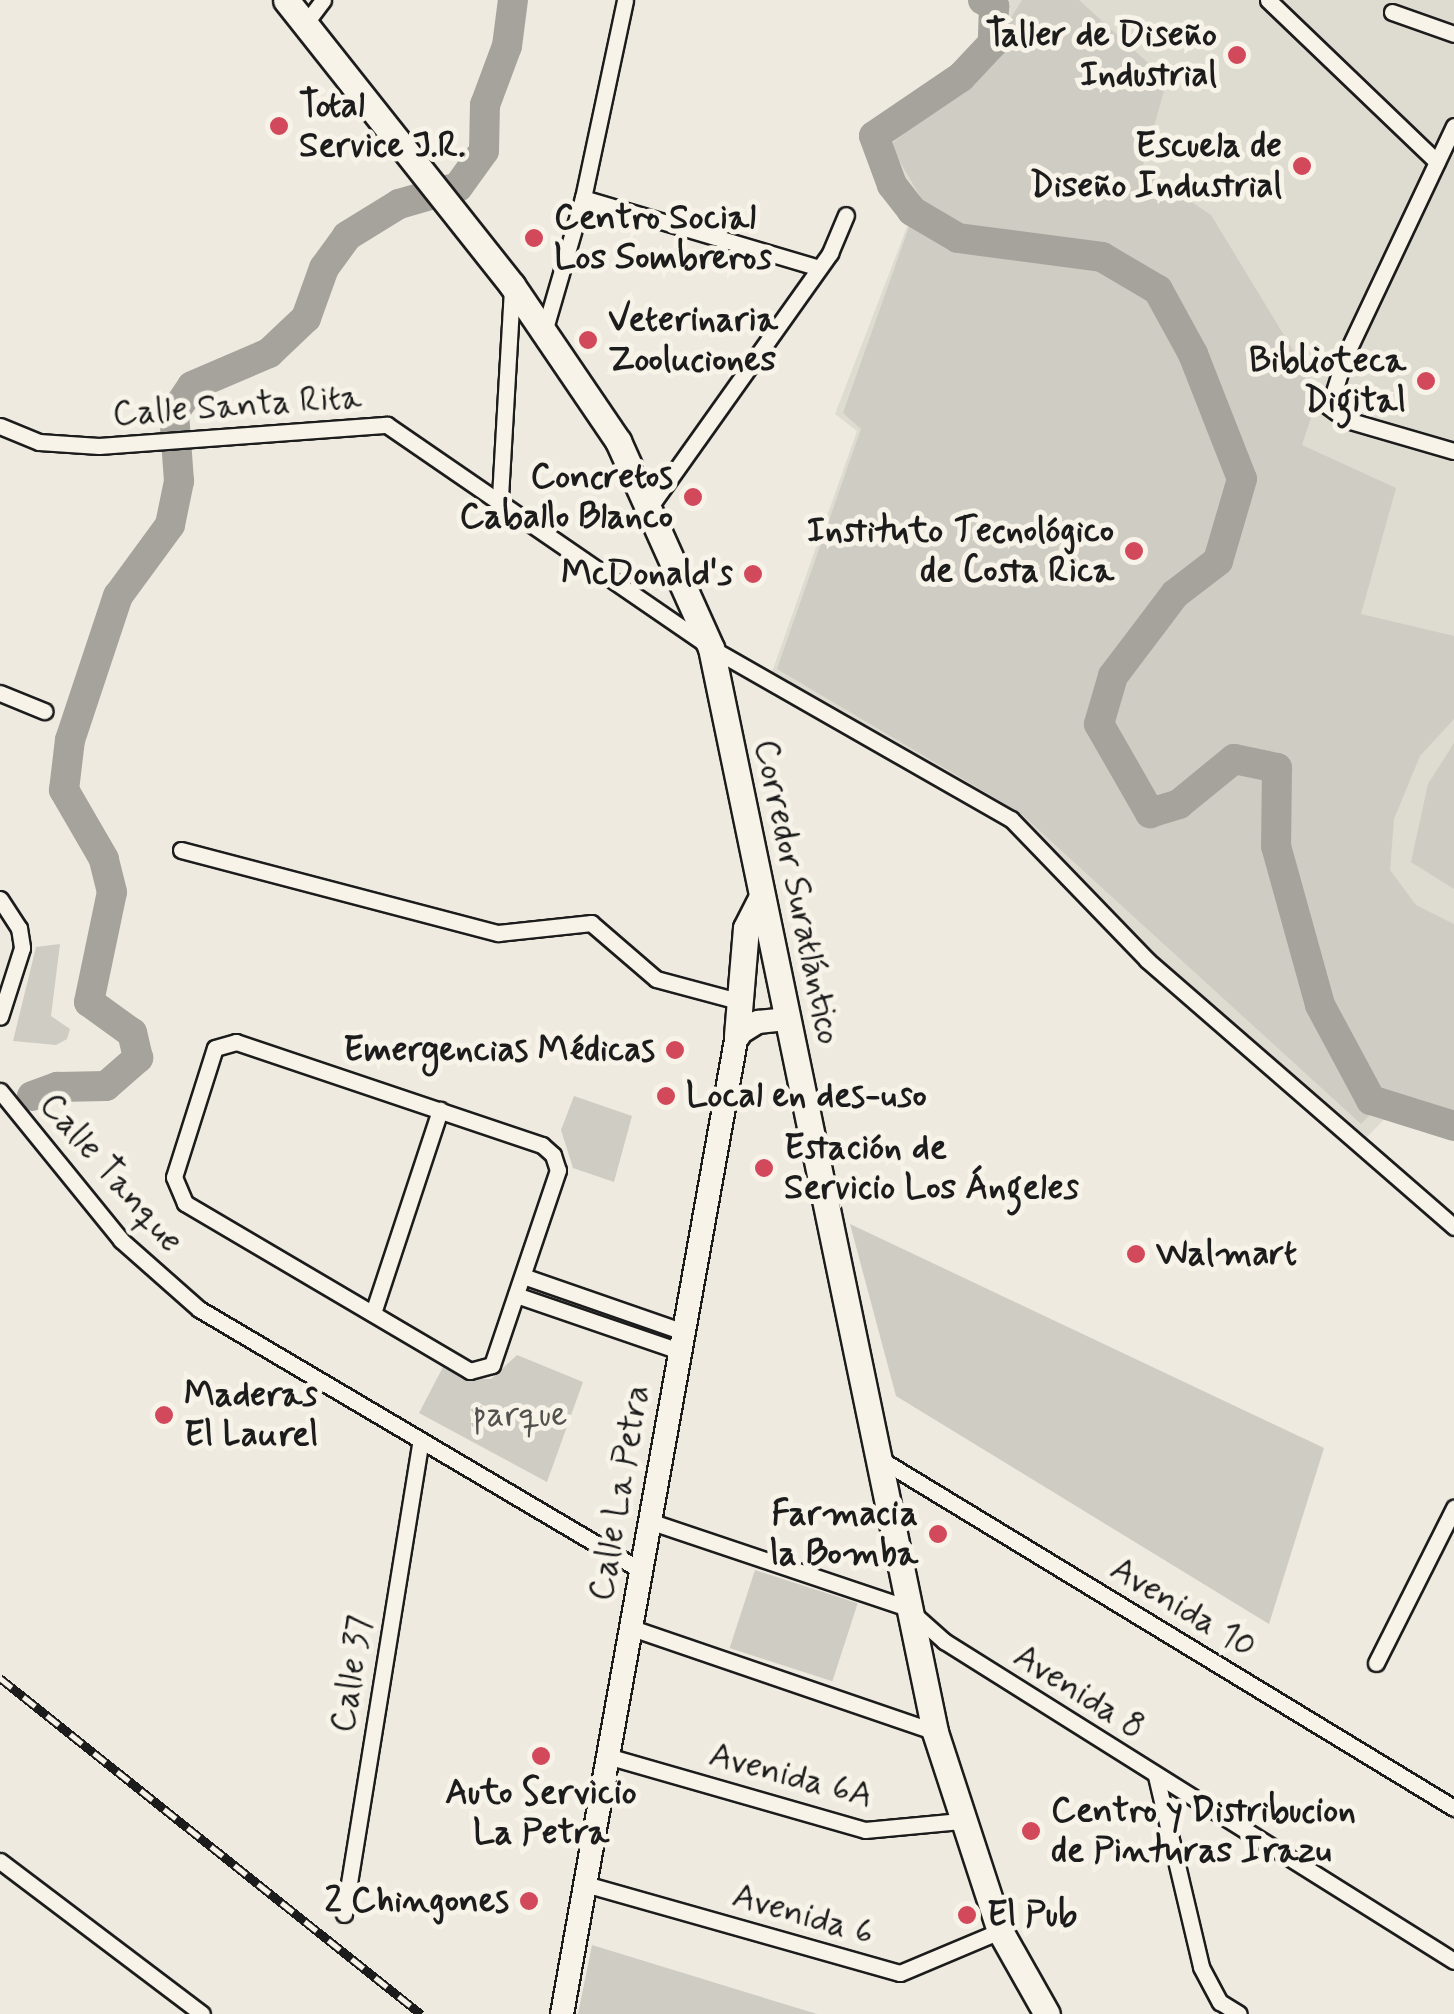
<!DOCTYPE html>
<html>
<head>
<meta charset="utf-8">
<style>
	body { margin:0 }
	#map { position:relative; width:1454px; height:2014px; overflow:hidden; background:#eeeae0; font-family:Mynerve,sans-serif }
	div>[style] { position:absolute }
	.built>* { inset:0; background:#dedbd1 }
	.green>* { inset:0; background:#cfccc3; transform-origin:0 0 }
	.river>* { height:30px; margin:-15px; padding:0 15px; transform-origin:15px; border-radius:15px; background:#a6a39d }
	.roads { filter:drop-shadow(2px 0 #1c1c1c) drop-shadow(-2px 0 #1c1c1c) drop-shadow(0 2px #1c1c1c) drop-shadow(0 -2px #1c1c1c) }
	.street>* { height:15px; margin:-7.5px; padding:0 7.5px; transform-origin:7.5px; border-radius:7.5px; background:#f7f3e8 }
	.secondary>* { height:22px; margin:-11px; padding:0 11px; transform-origin:11px; border-radius:11px; background:#f7f3e8 }
	.primary>* { height:25px; margin:-12.5px; padding:0 12.5px; transform-origin:12.5px; border-radius:12.5px; background:#f7f3e8 }
	.rail>* { height:9px; margin-top:-4.5px; transform-origin:0; background:repeating-linear-gradient(90deg,#f7f3e8 0 15px,#1c1c1c 0 30px); box-sizing:border-box; border-block:2px solid #1c1c1c }
	.dots>* { width:28px; height:28px; translate:-50% -50%; box-sizing:border-box; border:5px solid #f7f3e8; border-radius:50% }
	span { translate:-50% -50%; white-space:nowrap; text-align:center; line-height:1.15; -webkit-text-stroke:10px #f7f3e8; paint-order:stroke }
	.poi-label { font-size:35px; color:#1c1c1c; font-weight:700 }
	.right { translate:-100% -50%; text-align:right }
	.left { translate:0 -50%; text-align:left }
	.street-label { font-size:35px; color:#1c1c1c }
	.park-label { font-size:35px; color:#52514e }
</style>
</head>
<body>
<div id="map">
	<div class="built">
		<i style="clip-path:polygon(985px 0,1454px 0,1454px 1125px,1396px 1107px,1367px 1137px,1160px 960px,1016px 815px,772px 672px,857px 431px,835px 414px,914px 209px,891px 184px,878px 137px,994px 46px,996px 6px)"></i>
	</div>
	<div class="green">
		<i style="clip-path:polygon(1022px 0,1079px 0,1167px 80px,1142px 169px,1211px 215px,1319px 393px,1302px 445px,1396px 488px,1361px 614px,1454px 636px,1454px 719px,1420px 756px,1394px 819px,1390px 870px,1416px 905px,1454px 924px,1454px 1113px,1388px 1096px,1361px 1124px,1019px 812px,777px 669px,861px 429px,843px 413px,920px 196px,890px 145px,974px 78px)"></i>
		<i style="clip-path:polygon(1454px 743px,1454px 889px,1411px 862px,1428px 784px)"></i>
		<i style="clip-path:polygon(60px 944px,51px 1016px,70px 1029px,67px 1039px,56px 1045px,13px 1041px,36px 947px)"></i>
		<i style="clip-path:polygon(574px 1096px,632px 1116px,614px 1182px,573px 1168px,561px 1130px)"></i>
		<i style="clip-path:polygon(850px 1224px,1324px 1448px,1269px 1624px,896px 1396px)"></i>
		<i style="clip-path:polygon(517px 1355px,583px 1382px,547px 1482px,419px 1413px,443px 1367px,463px 1378px,491px 1379px)"></i>
		<i style="left:755px;top:1570px;width:108px;height:82px;rotate:18deg"></i>
		<i style="clip-path:polygon(592px 1945px,817px 2014px,578px 2014px)"></i>
	</div>
	<div class="river">
		<i style="left:983px;top:0;width:13px;rotate:29deg"></i>
		<i style="left:994px;top:6px;width:37px;rotate:92deg"></i>
		<i style="left:993px;top:43px;width:47px;rotate:133.3deg"></i>
		<i style="left:961px;top:77px;width:105px;rotate:145.9deg"></i>
		<i style="left:874px;top:136px;width:52px;rotate:69.8deg"></i>
		<i style="left:892px;top:185px;width:33px;rotate:52deg"></i>
		<i style="left:912px;top:211px;width:53px;rotate:30.4deg"></i>
		<i style="left:958px;top:238px;width:145px;rotate:7.5deg"></i>
		<i style="left:1102px;top:257px;width:65px;rotate:30.5deg"></i>
		<i style="left:1158px;top:290px;width:73px;rotate:61.3deg"></i>
		<i style="left:1193px;top:354px;width:134px;rotate:68.6deg"></i>
		<i style="left:1242px;top:479px;width:85px;rotate:106.3deg"></i>
		<i style="left:1218px;top:561px;width:54px;rotate:142.5deg"></i>
		<i style="left:1175px;top:594px;width:103px;rotate:127.1deg"></i>
		<i style="left:1113px;top:676px;width:50px;rotate:106.3deg"></i>
		<i style="left:1099px;top:724px;width:103px;rotate:60.2deg"></i>
		<i style="left:1150px;top:813px;width:30px;rotate:-17deg"></i>
		<i style="left:1179px;top:804px;width:71px;rotate:-39.3deg"></i>
		<i style="left:1234px;top:759px;width:44px;rotate:11.8deg"></i>
		<i style="left:1277px;top:768px;width:78px;rotate:90.7deg"></i>
		<i style="left:1276px;top:846px;width:165px;rotate:74.5deg"></i>
		<i style="left:1320px;top:1005px;width:108px;rotate:61.8deg"></i>
		<i style="left:1371px;top:1100px;width:87px;rotate:17.4deg"></i>
		<i style="left:32px;top:1096px;width:27px;rotate:-20deg"></i>
		<i style="left:57px;top:1087px;width:49px;rotate:-1.2deg"></i>
		<i style="left:106px;top:1086px;width:43px;rotate:-41.2deg"></i>
		<i style="left:138px;top:1058px;width:26px;rotate:-103deg"></i>
		<i style="left:132px;top:1033px;width:53px;rotate:-144.2deg"></i>
		<i style="left:89px;top:1002px;width:112px;rotate:-78.2deg"></i>
		<i style="left:112px;top:892px;width:34px;rotate:-104deg"></i>
		<i style="left:104px;top:859px;width:80px;rotate:-120.1deg"></i>
		<i style="left:64px;top:790px;width:50px;rotate:-83.2deg"></i>
		<i style="left:70px;top:740px;width:152px;rotate:-71.6deg"></i>
		<i style="left:118px;top:596px;width:88px;rotate:-53.8deg"></i>
		<i style="left:170px;top:525px;width:45px;rotate:-78.4deg"></i>
		<i style="left:179px;top:481px;width:68px;rotate:-94.2deg"></i>
		<i style="left:174px;top:413px;width:32px;rotate:-56deg"></i>
		<i style="left:192px;top:386px;width:84px;rotate:-23.2deg"></i>
		<i style="left:269px;top:353px;width:51px;rotate:-43.4deg"></i>
		<i style="left:306px;top:318px;width:53px;rotate:-70.2deg"></i>
		<i style="left:324px;top:268px;width:39px;rotate:-54deg"></i>
		<i style="left:347px;top:236px;width:61px;rotate:-31.6deg"></i>
		<i style="left:399px;top:204px;width:61px;rotate:-16.1deg"></i>
		<i style="left:458px;top:187px;width:44px;rotate:-54.2deg"></i>
		<i style="left:484px;top:151px;width:46px;rotate:-88.8deg"></i>
		<i style="left:485px;top:105px;width:63px;rotate:-69.6deg"></i>
		<i style="left:507px;top:46px;width:46px;rotate:-82.6deg"></i>
	</div>
	<div class="roads">
		<div class="street">
			<i style="left:1268px;top:0;width:234px;rotate:43.8deg"></i>
			<i style="left:1392px;top:12px;width:66px;rotate:19.5deg"></i>
			<i style="left:305px;top:24px;width:30px;rotate:-53deg"></i>
			<i style="left:1454px;top:126px;width:255px;rotate:115.3deg"></i>
			<i style="left:1345px;top:357px;width:52px;rotate:107.7deg"></i>
			<i style="left:1329px;top:407px;width:22px;rotate:36deg"></i>
			<i style="left:1347px;top:420px;width:111px;rotate:16.2deg"></i>
			<i style="left:583px;top:198px;width:243px;rotate:16.5deg"></i>
			<i style="left:544px;top:332px;width:140px;rotate:-73.8deg"></i>
			<i style="left:583px;top:198px;width:202px;rotate:-78deg"></i>
			<i style="left:0;top:426px;width:42px;rotate:22.3deg"></i>
			<i style="left:39px;top:442px;width:60px;rotate:3.8deg"></i>
			<i style="left:99px;top:446px;width:289px;rotate:-4.2deg"></i>
			<i style="left:387px;top:425px;width:393px;rotate:34.5deg"></i>
			<i style="left:711px;top:648px;width:345px;rotate:29.7deg"></i>
			<i style="left:1011px;top:819px;width:196px;rotate:46deg"></i>
			<i style="left:1147px;top:960px;width:407px;rotate:41deg"></i>
			<i style="left:500px;top:497px;width:211px;rotate:-86.7deg"></i>
			<i style="left:649px;top:508px;width:313px;rotate:-54.6deg"></i>
			<i style="left:830px;top:253px;width:41px;rotate:-67.2deg"></i>
			<i style="left:0;top:693px;width:48px;rotate:22.2deg"></i>
			<i style="left:181px;top:850px;width:328px;rotate:14.7deg"></i>
			<i style="left:498px;top:933px;width:94px;rotate:-6.1deg"></i>
			<i style="left:591px;top:923px;width:86px;rotate:40.7deg"></i>
			<i style="left:656px;top:979px;width:85px;rotate:15deg"></i>
			<i style="left:0;top:899px;width:35px;rotate:57deg"></i>
			<i style="left:19px;top:928px;width:20px;rotate:81deg"></i>
			<i style="left:22px;top:948px;width:72px;rotate:107.7deg"></i>
			<i style="left:236px;top:1042px;width:323px;rotate:18.6deg"></i>
			<i style="left:542px;top:1145px;width:15px;rotate:42deg"></i>
			<i style="left:553px;top:1155px;width:16px;rotate:72deg"></i>
			<i style="left:558px;top:1170px;width:206px;rotate:108.7deg"></i>
			<i style="left:492px;top:1365px;width:23px;rotate:165deg"></i>
			<i style="left:470px;top:1371px;width:331px;rotate:-149.5deg"></i>
			<i style="left:185px;top:1203px;width:28px;rotate:-113deg"></i>
			<i style="left:174px;top:1177px;width:135px;rotate:-72.4deg"></i>
			<i style="left:215px;top:1048px;width:22px;rotate:-16deg"></i>
			<i style="left:0;top:1091px;width:192px;rotate:50.9deg"></i>
			<i style="left:121px;top:1240px;width:104px;rotate:41.5deg"></i>
			<i style="left:199px;top:1309px;width:515px;rotate:30.6deg"></i>
			<i style="left:523px;top:1276px;width:170px;rotate:19.2deg"></i>
			<i style="left:516px;top:1295px;width:173px;rotate:18.9deg"></i>
			<i style="left:373px;top:1313px;width:214px;rotate:-71.7deg"></i>
			<i style="left:880px;top:1459px;width:672px;rotate:31.3deg"></i>
			<i style="left:652px;top:1522px;width:269px;rotate:18.6deg"></i>
			<i style="left:907px;top:1608px;width:50px;rotate:41.7deg"></i>
			<i style="left:944px;top:1641px;width:602px;rotate:32.11deg"></i>
			<i style="left:632px;top:1628px;width:320px;rotate:18.9deg"></i>
			<i style="left:1376px;top:1663px;width:174px;rotate:-63.3deg"></i>
			<i style="left:607px;top:1756px;width:268px;rotate:16deg"></i>
			<i style="left:865px;top:1830px;width:96px;rotate:-5.4deg"></i>
			<i style="left:1156px;top:1776px;width:196px;rotate:76.7deg"></i>
			<i style="left:1201px;top:1967px;width:40px;rotate:62deg"></i>
			<i style="left:1220px;top:2002px;width:22px;rotate:32deg"></i>
			<i style="left:0;top:1861px;width:253px;rotate:37.1deg"></i>
			<i style="left:585px;top:1884px;width:327px;rotate:15.8deg"></i>
			<i style="left:900px;top:1973px;width:108px;rotate:-22.8deg"></i>
			<i style="left:344px;top:1914px;width:477px;rotate:-80.8deg"></i>
		</div>
		<div class="secondary">
			<i style="left:562px;top:2014px;width:995px;rotate:-79.87deg"></i>
			<i style="left:737px;top:1035px;width:25px;rotate:-32deg"></i>
			<i style="left:758px;top:1022px;width:28px;rotate:-6deg"></i>
		</div>
		<div class="primary">
			<i style="left:286px;top:0;width:364px;rotate:51.6deg"></i>
			<i style="left:512px;top:285px;width:189px;rotate:55.8deg"></i>
			<i style="left:618px;top:441px;width:227px;rotate:65.8deg"></i>
			<i style="left:711px;top:648px;width:1107px;rotate:78.32deg"></i>
			<i style="left:935px;top:1732px;width:209px;rotate:71.9deg"></i>
			<i style="left:1000px;top:1931px;width:95px;rotate:60.5deg"></i>
			<i style="left:737px;top:1035px;width:107px;rotate:-85.2deg"></i>
			<i style="left:746px;top:928px;width:34px;rotate:-63deg"></i>
		</div>
	</div>
	<div class="rail">
		<i style="left:0;top:1678px;width:539px;rotate:38.59deg"></i>
	</div>
	<div class="dots">
		<i style="left:1237px;top:55px;background:#d1495b"></i>
		<i style="left:279px;top:126px;background:#d1495b"></i>
		<i style="left:1302px;top:166px;background:#d1495b"></i>
		<i style="left:534px;top:238px;background:#d1495b"></i>
		<i style="left:588px;top:340px;background:#d1495b"></i>
		<i style="left:1426px;top:381px;background:#d1495b"></i>
		<i style="left:693px;top:497px;background:#d1495b"></i>
		<i style="left:1134px;top:551px;background:#d1495b"></i>
		<i style="left:753px;top:574px;background:#d1495b"></i>
		<i style="left:675px;top:1050px;background:#d1495b"></i>
		<i style="left:666px;top:1096px;background:#d1495b"></i>
		<i style="left:764px;top:1168px;background:#d1495b"></i>
		<i style="left:1136px;top:1254px;background:#d1495b"></i>
		<i style="left:164px;top:1415px;background:#d1495b"></i>
		<i style="left:938px;top:1534px;background:#d1495b"></i>
		<i style="left:541px;top:1756px;background:#d1495b"></i>
		<i style="left:1031px;top:1831px;background:#d1495b"></i>
		<i style="left:529px;top:1901px;background:#d1495b"></i>
		<i style="left:967px;top:1915px;background:#d1495b"></i>
	</div>
	<div class="poi-label">
		<span class="right" style="left:1217px;top:55px">Taller de Diseño<br>Industrial</span>
		<span class="left" style="left:299px;top:126px">Total<br>Service J.R.</span>
		<span class="right" style="left:1282px;top:166px">Escuela de<br>Diseño Industrial</span>
		<span class="left" style="left:554px;top:238px">Centro Social<br>Los Sombreros</span>
		<span class="left" style="left:608px;top:340px">Veterinaria<br>Zooluciones</span>
		<span class="right" style="left:1406px;top:381px">Biblioteca<br>Digital</span>
		<span class="right" style="left:673px;top:497px">Concretos<br>Caballo Blanco</span>
		<span class="right" style="left:1114px;top:551px">Instituto Tecnológico<br>de Costa Rica</span>
		<span class="right" style="left:733px;top:574px">McDonald's</span>
		<span class="right" style="left:655px;top:1050px">Emergencias Médicas</span>
		<span class="left" style="left:686px;top:1096px">Local en des-uso</span>
		<span class="left" style="left:784px;top:1168px">Estación de<br>Servicio Los Ángeles</span>
		<span class="left" style="left:1156px;top:1254px">Walmart</span>
		<span class="left" style="left:184px;top:1415px">Maderas<br>El Laurel</span>
		<span class="right" style="left:918px;top:1534px">Farmacia<br>la Bomba</span>
		<span style="left:541px;top:1813px">Auto Servicio<br>La Petra</span>
		<span class="left" style="left:1051px;top:1831px">Centro y Distribucion<br>de Pinturas Irazu</span>
		<span class="right" style="left:509px;top:1901px">2 Chingones</span>
		<span class="left" style="left:987px;top:1915px">El Pub</span>
	</div>
	<div class="street-label">
		<span style="left:237px;top:406px;rotate:-4deg">Calle Santa Rita</span>
		<span style="left:797px;top:892px;rotate:78deg">Corredor Suratlántico</span>
		<span style="left:111px;top:1173px;rotate:49deg">Calle Tanque</span>
		<span style="left:620px;top:1493px;rotate:-80deg">Calle La Petra</span>
		<span style="left:1183px;top:1608px;rotate:31deg">Avenida 10</span>
		<span style="left:352px;top:1674px;rotate:-81deg">Calle 37</span>
		<span style="left:1079px;top:1692px;rotate:32deg">Avenida 8</span>
		<span style="left:791px;top:1776px;rotate:15deg">Avenida 6A</span>
		<span style="left:803px;top:1915px;rotate:16deg">Avenida 6</span>
	</div>
	<div class="park-label">
		<span style="left:520px;top:1415px">parque</span>
	</div>
</div>
</body>
</html>
